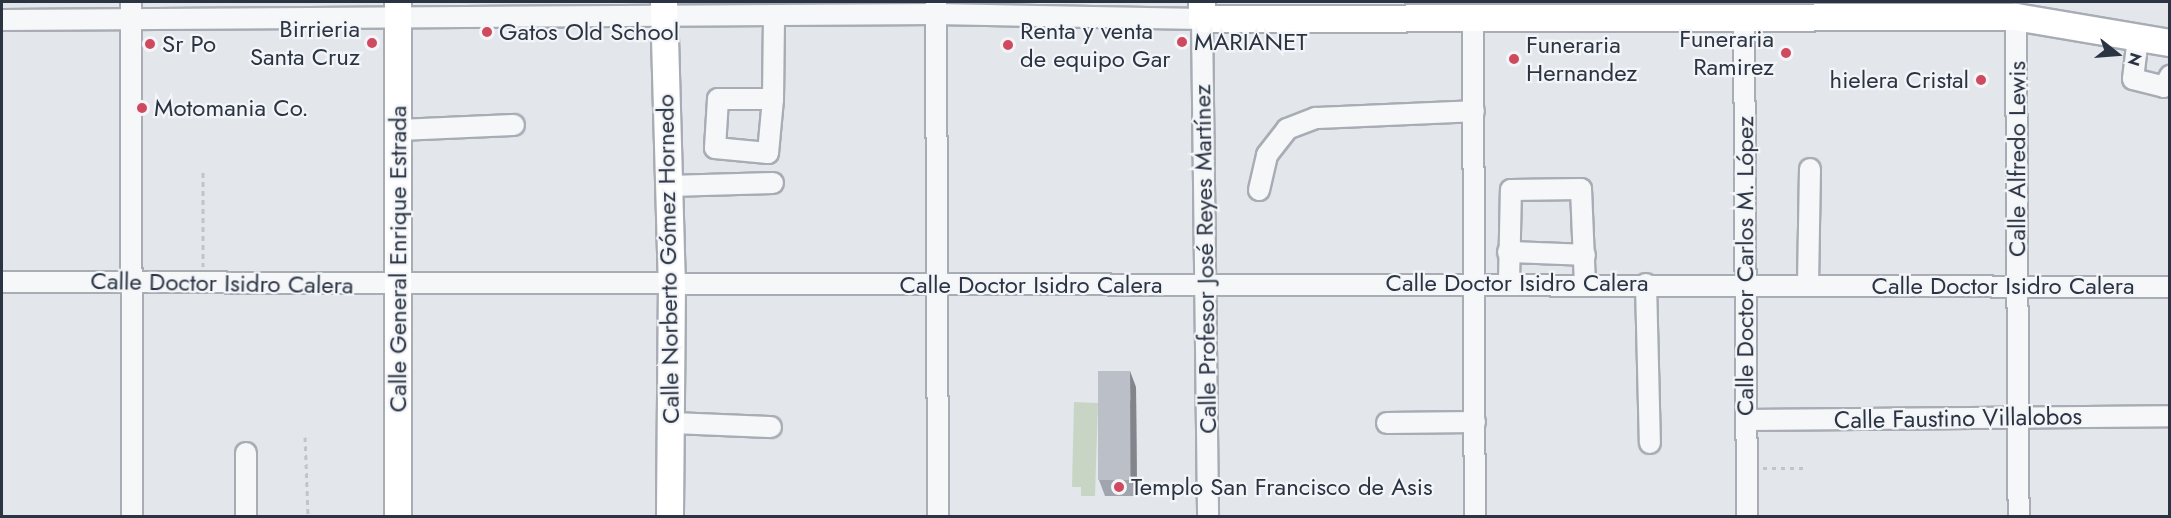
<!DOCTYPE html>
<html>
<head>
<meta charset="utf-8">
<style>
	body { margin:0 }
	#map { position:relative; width:2171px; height:518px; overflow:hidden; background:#e3e6eb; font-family:Jost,sans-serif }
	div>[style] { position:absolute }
	.green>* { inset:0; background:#c8d5c4 }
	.path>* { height:3px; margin-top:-1.5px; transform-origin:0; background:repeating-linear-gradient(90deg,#c1c4ca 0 4.5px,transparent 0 9px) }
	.roads { filter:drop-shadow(2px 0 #a8adb5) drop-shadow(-2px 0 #a8adb5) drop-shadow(0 2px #a8adb5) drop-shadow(0 -2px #a8adb5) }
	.minor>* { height:20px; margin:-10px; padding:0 10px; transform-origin:10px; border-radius:10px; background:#f6f7f9 }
	.major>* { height:26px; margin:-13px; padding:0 13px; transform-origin:13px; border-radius:13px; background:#fff }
	.wall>* { inset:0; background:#a0a4ac }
	.shaded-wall>* { inset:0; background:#82868c }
	.building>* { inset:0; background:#babfc8; transform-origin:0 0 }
	.dots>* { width:16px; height:16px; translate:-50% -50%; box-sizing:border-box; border:3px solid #f3f5f8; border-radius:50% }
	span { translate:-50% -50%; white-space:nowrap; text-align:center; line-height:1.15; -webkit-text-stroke:4.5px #f3f5f8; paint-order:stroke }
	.poi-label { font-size:24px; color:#2a3443 }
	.right { translate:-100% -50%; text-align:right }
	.left { translate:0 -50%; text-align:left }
	.street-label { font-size:24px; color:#2a3443 }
	.frame { position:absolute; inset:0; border:3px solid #2a3443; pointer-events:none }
	.north { position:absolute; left:2087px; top:24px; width:60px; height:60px; -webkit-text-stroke:4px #f3f5f8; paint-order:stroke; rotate:107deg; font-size:16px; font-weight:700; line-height:24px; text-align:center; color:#2a3443 }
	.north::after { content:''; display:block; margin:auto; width:21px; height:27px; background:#2a3443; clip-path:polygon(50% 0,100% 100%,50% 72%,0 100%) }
</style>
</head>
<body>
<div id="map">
	<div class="green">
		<i style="clip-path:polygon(1074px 402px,1098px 403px,1095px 496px,1081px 496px,1081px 487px,1072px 487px)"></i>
	</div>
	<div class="path">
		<i style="left:203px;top:267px;width:97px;rotate:-90deg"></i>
		<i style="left:305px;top:437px;width:79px;rotate:87.8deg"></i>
		<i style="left:1763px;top:468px;width:42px"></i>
	</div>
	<div class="roads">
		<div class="minor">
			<i style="left:131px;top:2px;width:514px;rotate:89.89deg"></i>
			<i style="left:936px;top:3px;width:513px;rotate:89.78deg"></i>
			<i style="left:1744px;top:16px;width:500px;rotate:89.66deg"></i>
			<i style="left:2016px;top:17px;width:499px;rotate:89.7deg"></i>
			<i style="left:2px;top:20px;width:934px;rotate:-0.37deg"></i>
			<i style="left:936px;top:14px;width:266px;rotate:1.1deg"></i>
			<i style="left:1202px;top:19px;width:497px;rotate:89.3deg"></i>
			<i style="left:1473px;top:20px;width:496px;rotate:89.8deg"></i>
			<i style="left:2138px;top:37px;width:42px;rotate:96.8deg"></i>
			<i style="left:2133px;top:79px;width:32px;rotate:14deg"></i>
			<i style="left:2164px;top:87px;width:13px;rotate:-61deg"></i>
			<i style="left:773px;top:99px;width:55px;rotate:180deg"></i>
			<i style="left:718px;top:99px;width:49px;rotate:93.5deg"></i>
			<i style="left:715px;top:148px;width:53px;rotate:5.4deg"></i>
			<i style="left:768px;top:153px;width:54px;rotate:-84.7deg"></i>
			<i style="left:773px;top:99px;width:83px;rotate:-89.3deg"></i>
			<i style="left:398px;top:130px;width:116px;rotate:-2.5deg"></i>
			<i style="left:669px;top:186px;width:104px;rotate:-1.7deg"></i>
			<i style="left:1259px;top:190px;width:36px;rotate:-77deg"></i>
			<i style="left:1267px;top:155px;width:33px;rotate:-52deg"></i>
			<i style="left:1287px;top:129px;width:31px;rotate:-21deg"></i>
			<i style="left:1316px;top:118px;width:158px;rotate:-2.5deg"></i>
			<i style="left:1508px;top:252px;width:77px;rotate:2.2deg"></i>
			<i style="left:2px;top:282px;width:2168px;rotate:0.13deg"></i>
			<i style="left:1509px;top:282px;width:92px;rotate:-88.8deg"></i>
			<i style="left:1511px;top:190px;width:70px;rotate:-0.8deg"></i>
			<i style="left:1581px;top:189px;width:94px;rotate:87.6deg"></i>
			<i style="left:1646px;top:284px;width:159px;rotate:88.6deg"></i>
			<i style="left:1808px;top:284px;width:115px;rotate:-89deg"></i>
			<i style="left:1746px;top:420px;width:424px;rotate:-0.5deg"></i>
			<i style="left:671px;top:423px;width:100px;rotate:2.3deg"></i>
			<i style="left:1387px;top:423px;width:88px;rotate:-0.7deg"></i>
			<i style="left:246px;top:516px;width:63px;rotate:-90deg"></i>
		</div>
		<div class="major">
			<i style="left:398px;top:2px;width:514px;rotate:90deg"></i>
			<i style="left:664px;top:2px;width:281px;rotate:88.4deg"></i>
			<i style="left:672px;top:283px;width:233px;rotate:90.5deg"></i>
			<i style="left:1202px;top:2px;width:17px;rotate:90deg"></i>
			<i style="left:1202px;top:19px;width:814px;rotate:-0.14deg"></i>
			<i style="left:2016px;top:17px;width:156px;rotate:9.6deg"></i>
		</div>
	</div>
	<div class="wall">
		<i style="clip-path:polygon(1136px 387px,1137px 496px,1105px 496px,1099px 480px)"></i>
	</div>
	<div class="shaded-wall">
		<i style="clip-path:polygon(1130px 371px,1136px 387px,1137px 496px,1131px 480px)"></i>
	</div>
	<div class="building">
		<i style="left:1098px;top:371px;width:32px;height:109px"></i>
	</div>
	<div class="dots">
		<i style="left:487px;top:32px;background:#cf495f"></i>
		<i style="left:1182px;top:42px;background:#cf495f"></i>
		<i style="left:372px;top:43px;background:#cf495f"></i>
		<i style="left:150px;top:44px;background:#cf495f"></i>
		<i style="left:1008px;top:45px;background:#cf495f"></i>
		<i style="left:1786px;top:53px;background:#cf495f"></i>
		<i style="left:1514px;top:59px;background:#cf495f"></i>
		<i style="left:1981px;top:80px;background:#cf495f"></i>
		<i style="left:142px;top:108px;background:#cf495f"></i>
		<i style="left:1119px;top:487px;background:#cf495f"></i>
	</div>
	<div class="poi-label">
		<span class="right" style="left:360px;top:43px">Birrieria<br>Santa Cruz</span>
		<span class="left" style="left:1020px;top:45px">Renta y venta<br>de equipo Gar</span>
		<span class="left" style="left:499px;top:32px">Gatos Old School</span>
		<span class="right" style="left:1774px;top:53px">Funeraria<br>Ramirez</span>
		<span class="left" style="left:1194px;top:42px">MARIANET</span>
		<span class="left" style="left:162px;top:44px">Sr Po</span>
		<span class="left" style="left:1526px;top:59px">Funeraria<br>Hernandez</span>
		<span class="right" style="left:1969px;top:80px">hielera Cristal</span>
		<span class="left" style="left:154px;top:108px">Motomania Co.</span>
		<span class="left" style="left:1131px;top:487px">Templo San Francisco de Asis</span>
	</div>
	<div class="street-label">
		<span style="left:2017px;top:159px;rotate:-90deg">Calle Alfredo Lewis</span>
		<span style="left:398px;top:259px;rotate:-90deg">Calle General Enrique Estrada</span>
		<span style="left:668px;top:259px;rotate:-91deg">Calle Norberto Gómez Hornedo</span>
		<span style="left:1205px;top:259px;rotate:-91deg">Calle Profesor José Reyes Martínez</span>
		<span style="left:1745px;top:266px;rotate:-90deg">Calle Doctor Carlos M. López</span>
		<span style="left:222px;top:283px;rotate:1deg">Calle Doctor Isidro Calera</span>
		<span style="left:1517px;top:283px">Calle Doctor Isidro Calera</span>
		<span style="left:1031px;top:285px">Calle Doctor Isidro Calera</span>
		<span style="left:2003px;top:286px">Calle Doctor Isidro Calera</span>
		<span style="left:1958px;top:418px;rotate:-1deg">Calle Faustino Villalobos</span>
	</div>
	<div class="frame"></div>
	<div class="north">N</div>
</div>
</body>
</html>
